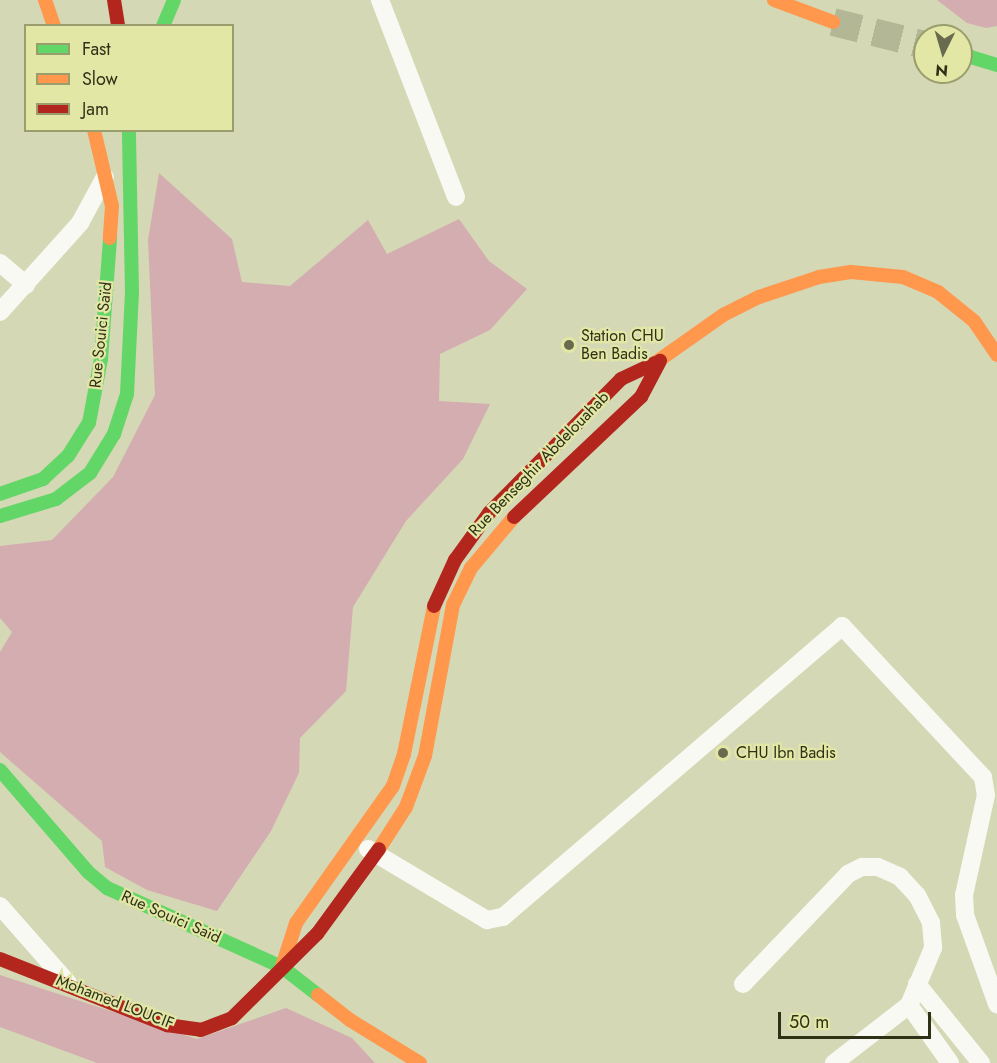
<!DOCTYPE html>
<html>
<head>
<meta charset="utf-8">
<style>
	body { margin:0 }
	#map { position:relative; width:997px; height:1063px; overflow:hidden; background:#d5d8b5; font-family:Jost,sans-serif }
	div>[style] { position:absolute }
	.forest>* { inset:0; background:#d3adb0 }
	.primary-tunnel>* { height:28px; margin-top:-14px; transform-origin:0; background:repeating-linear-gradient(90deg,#b4b795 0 28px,transparent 0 42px) }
	.street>* { height:18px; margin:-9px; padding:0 9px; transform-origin:9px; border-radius:9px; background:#f9f9f4 }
	.fast>* { height:14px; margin:-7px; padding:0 7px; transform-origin:7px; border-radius:7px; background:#63d668 }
	.slow>* { height:14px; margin:-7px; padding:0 7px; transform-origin:7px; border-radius:7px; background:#ff974d }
	.jam>* { height:14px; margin:-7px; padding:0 7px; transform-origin:7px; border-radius:7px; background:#b3261e }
	.dots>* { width:16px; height:16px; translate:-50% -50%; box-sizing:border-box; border:3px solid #e2e7a6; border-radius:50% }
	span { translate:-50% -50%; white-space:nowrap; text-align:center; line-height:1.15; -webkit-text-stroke:4.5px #e2e7a6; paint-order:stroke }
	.street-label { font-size:16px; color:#2f3117 }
	.poi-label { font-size:16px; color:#2f3117 }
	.left { translate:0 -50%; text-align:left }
	.legend { position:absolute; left:24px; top:24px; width:210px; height:108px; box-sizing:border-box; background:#e2e7a6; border:2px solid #9a9e6d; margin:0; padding:8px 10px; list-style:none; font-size:18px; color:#2f3117 }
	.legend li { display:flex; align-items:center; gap:12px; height:30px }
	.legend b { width:30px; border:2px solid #9a9e6d }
	.north { position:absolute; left:913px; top:24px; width:60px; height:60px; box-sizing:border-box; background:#e2e7a6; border:2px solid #9a9e6d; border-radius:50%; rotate:185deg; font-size:16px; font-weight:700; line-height:24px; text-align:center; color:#2f3117 }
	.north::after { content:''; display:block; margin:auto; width:21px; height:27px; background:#696b4e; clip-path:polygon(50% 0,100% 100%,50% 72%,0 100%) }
	.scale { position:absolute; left:778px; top:1012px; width:153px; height:27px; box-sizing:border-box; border:3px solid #2f3117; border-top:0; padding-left:8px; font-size:18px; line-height:21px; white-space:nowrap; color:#2f3117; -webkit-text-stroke:4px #e2e7a6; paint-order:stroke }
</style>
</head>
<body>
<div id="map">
	<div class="forest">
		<i style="clip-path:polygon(937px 0,997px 0,997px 26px,986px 28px,967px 23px)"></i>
		<i style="clip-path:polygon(159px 173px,232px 239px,242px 282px,290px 286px,368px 220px,387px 254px,459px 219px,489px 261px,527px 289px,490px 330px,440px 354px,439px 401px,490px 404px,463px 459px,406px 521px,353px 607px,346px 691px,300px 738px,299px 773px,271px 831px,217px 911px,147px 890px,105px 867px,102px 841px,0 752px,0 652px,12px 632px,0 618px,0 546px,52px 540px,113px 477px,155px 395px,148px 240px)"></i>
		<i style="clip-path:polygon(0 975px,197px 1039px,286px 1008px,352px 1038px,375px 1063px,97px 1063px,0 1027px)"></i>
	</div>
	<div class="primary-tunnel">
		<i style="left:833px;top:22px;width:95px;rotate:14deg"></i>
	</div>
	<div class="street">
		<i style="left:380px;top:0;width:211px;rotate:68.9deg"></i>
		<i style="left:0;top:263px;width:34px;rotate:40deg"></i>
		<i style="left:0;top:312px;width:120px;rotate:-48deg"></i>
		<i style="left:80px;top:223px;width:52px;rotate:-61.5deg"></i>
		<i style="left:368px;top:849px;width:139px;rotate:30.8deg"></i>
		<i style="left:487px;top:920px;width:16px;rotate:-11deg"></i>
		<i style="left:503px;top:917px;width:447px;rotate:-40.6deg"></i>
		<i style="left:842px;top:626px;width:207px;rotate:47deg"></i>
		<i style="left:983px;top:777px;width:18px;rotate:81deg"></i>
		<i style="left:986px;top:795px;width:102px;rotate:102.4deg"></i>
		<i style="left:964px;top:895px;width:20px;rotate:87deg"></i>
		<i style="left:965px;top:915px;width:95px;rotate:70.2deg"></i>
		<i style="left:0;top:906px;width:103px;rotate:48.6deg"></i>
		<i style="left:743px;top:984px;width:152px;rotate:-46.3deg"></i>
		<i style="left:848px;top:874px;width:16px;rotate:-27deg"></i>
		<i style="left:862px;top:867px;width:16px"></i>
		<i style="left:878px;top:867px;width:24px;rotate:24deg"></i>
		<i style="left:900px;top:877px;width:25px;rotate:47deg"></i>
		<i style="left:917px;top:895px;width:31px;rotate:63deg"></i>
		<i style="left:931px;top:923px;width:25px;rotate:85deg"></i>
		<i style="left:933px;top:948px;width:62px;rotate:112.8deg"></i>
		<i style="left:909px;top:1005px;width:71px;rotate:54.7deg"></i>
		<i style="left:917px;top:984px;width:102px;rotate:51deg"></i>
		<i style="left:834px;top:1063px;width:95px;rotate:-37.7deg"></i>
	</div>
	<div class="fast">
		<i style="left:163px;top:26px;width:28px;rotate:-67deg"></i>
		<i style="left:961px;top:54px;width:38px;rotate:17deg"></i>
		<i style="left:0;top:494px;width:46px;rotate:-19.2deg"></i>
		<i style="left:43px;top:479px;width:34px;rotate:-43deg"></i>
		<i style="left:68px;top:456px;width:39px;rotate:-58deg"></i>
		<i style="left:89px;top:423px;width:65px;rotate:-79.4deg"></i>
		<i style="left:101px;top:359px;width:121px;rotate:-85.7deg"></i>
		<i style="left:0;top:516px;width:59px;rotate:-16.9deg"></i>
		<i style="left:56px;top:499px;width:43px;rotate:-37.4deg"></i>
		<i style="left:90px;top:473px;width:46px;rotate:-58.4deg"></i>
		<i style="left:114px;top:434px;width:42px;rotate:-72deg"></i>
		<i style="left:127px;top:394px;width:102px;rotate:-87.2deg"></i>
		<i style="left:132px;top:292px;width:162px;rotate:-91.1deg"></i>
		<i style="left:0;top:770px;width:135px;rotate:49.2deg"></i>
		<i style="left:88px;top:872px;width:25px;rotate:40deg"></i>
		<i style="left:107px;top:888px;width:192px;rotate:24.3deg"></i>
		<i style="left:282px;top:967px;width:46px;rotate:37.9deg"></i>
	</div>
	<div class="slow">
		<i style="left:45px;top:0;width:28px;rotate:71deg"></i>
		<i style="left:774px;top:0;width:63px;rotate:20.4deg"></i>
		<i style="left:94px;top:130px;width:78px;rotate:76.7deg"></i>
		<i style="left:112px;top:206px;width:32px;rotate:94deg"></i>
		<i style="left:655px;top:363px;width:83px;rotate:-35.2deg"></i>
		<i style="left:723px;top:315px;width:40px;rotate:-26.6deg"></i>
		<i style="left:759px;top:297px;width:63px;rotate:-18.4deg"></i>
		<i style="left:819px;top:277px;width:32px;rotate:-9deg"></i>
		<i style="left:851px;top:272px;width:52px;rotate:5.5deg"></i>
		<i style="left:903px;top:277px;width:38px;rotate:23deg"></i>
		<i style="left:938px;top:292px;width:46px;rotate:38.9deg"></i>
		<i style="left:974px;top:321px;width:41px;rotate:55.9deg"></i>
		<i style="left:379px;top:849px;width:50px;rotate:-57.3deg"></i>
		<i style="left:406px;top:807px;width:54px;rotate:-69.6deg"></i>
		<i style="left:425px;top:756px;width:154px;rotate:-79.5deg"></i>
		<i style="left:453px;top:605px;width:41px;rotate:-64.1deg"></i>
		<i style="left:471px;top:568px;width:67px;rotate:-49.9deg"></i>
		<i style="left:282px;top:967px;width:46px;rotate:-72.3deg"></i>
		<i style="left:296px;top:923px;width:168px;rotate:-54.7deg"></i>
		<i style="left:393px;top:786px;width:34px;rotate:-71deg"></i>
		<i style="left:404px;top:754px;width:151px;rotate:-78.5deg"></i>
		<i style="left:318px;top:995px;width:41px;rotate:38deg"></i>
		<i style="left:350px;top:1020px;width:82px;rotate:31.6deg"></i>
	</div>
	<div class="jam">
		<i style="left:114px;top:0;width:26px;rotate:81deg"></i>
		<i style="left:514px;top:517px;width:175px;rotate:-43.4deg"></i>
		<i style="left:641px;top:397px;width:41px;rotate:-62.2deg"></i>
		<i style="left:434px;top:606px;width:51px;rotate:-65.5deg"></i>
		<i style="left:455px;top:560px;width:58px;rotate:-54.1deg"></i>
		<i style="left:489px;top:513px;width:188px;rotate:-45.4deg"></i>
		<i style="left:621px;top:379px;width:38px;rotate:-25deg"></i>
		<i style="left:0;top:959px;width:180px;rotate:21.6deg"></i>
		<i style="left:167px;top:1025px;width:34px;rotate:8deg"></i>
		<i style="left:201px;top:1030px;width:33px;rotate:-21deg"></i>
		<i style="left:232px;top:1018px;width:120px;rotate:-44.7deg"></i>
		<i style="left:317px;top:934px;width:105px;rotate:-53.9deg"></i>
	</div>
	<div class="dots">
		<i style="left:569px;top:345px;background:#696b4e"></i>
		<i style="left:723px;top:753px;background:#696b4e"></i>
	</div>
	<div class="street-label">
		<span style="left:101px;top:335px;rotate:-84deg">Rue Souici Saïd</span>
		<span style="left:539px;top:464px;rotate:-46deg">Rue Benseghir Abdelouahab</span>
		<span style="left:171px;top:917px;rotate:24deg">Rue Souici Saïd</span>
		<span style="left:115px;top:1002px;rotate:21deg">Mohamed LOUCIF</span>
	</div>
	<div class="poi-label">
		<span class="left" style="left:581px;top:345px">Station CHU<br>Ben Badis</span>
		<span class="left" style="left:736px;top:753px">CHU Ibn Badis</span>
	</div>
	<ul class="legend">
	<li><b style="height:8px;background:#63d668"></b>Fast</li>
	<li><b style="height:8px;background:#ff974d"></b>Slow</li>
	<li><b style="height:8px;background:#b3261e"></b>Jam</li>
	</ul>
	<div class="north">N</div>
	<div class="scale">50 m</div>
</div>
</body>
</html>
